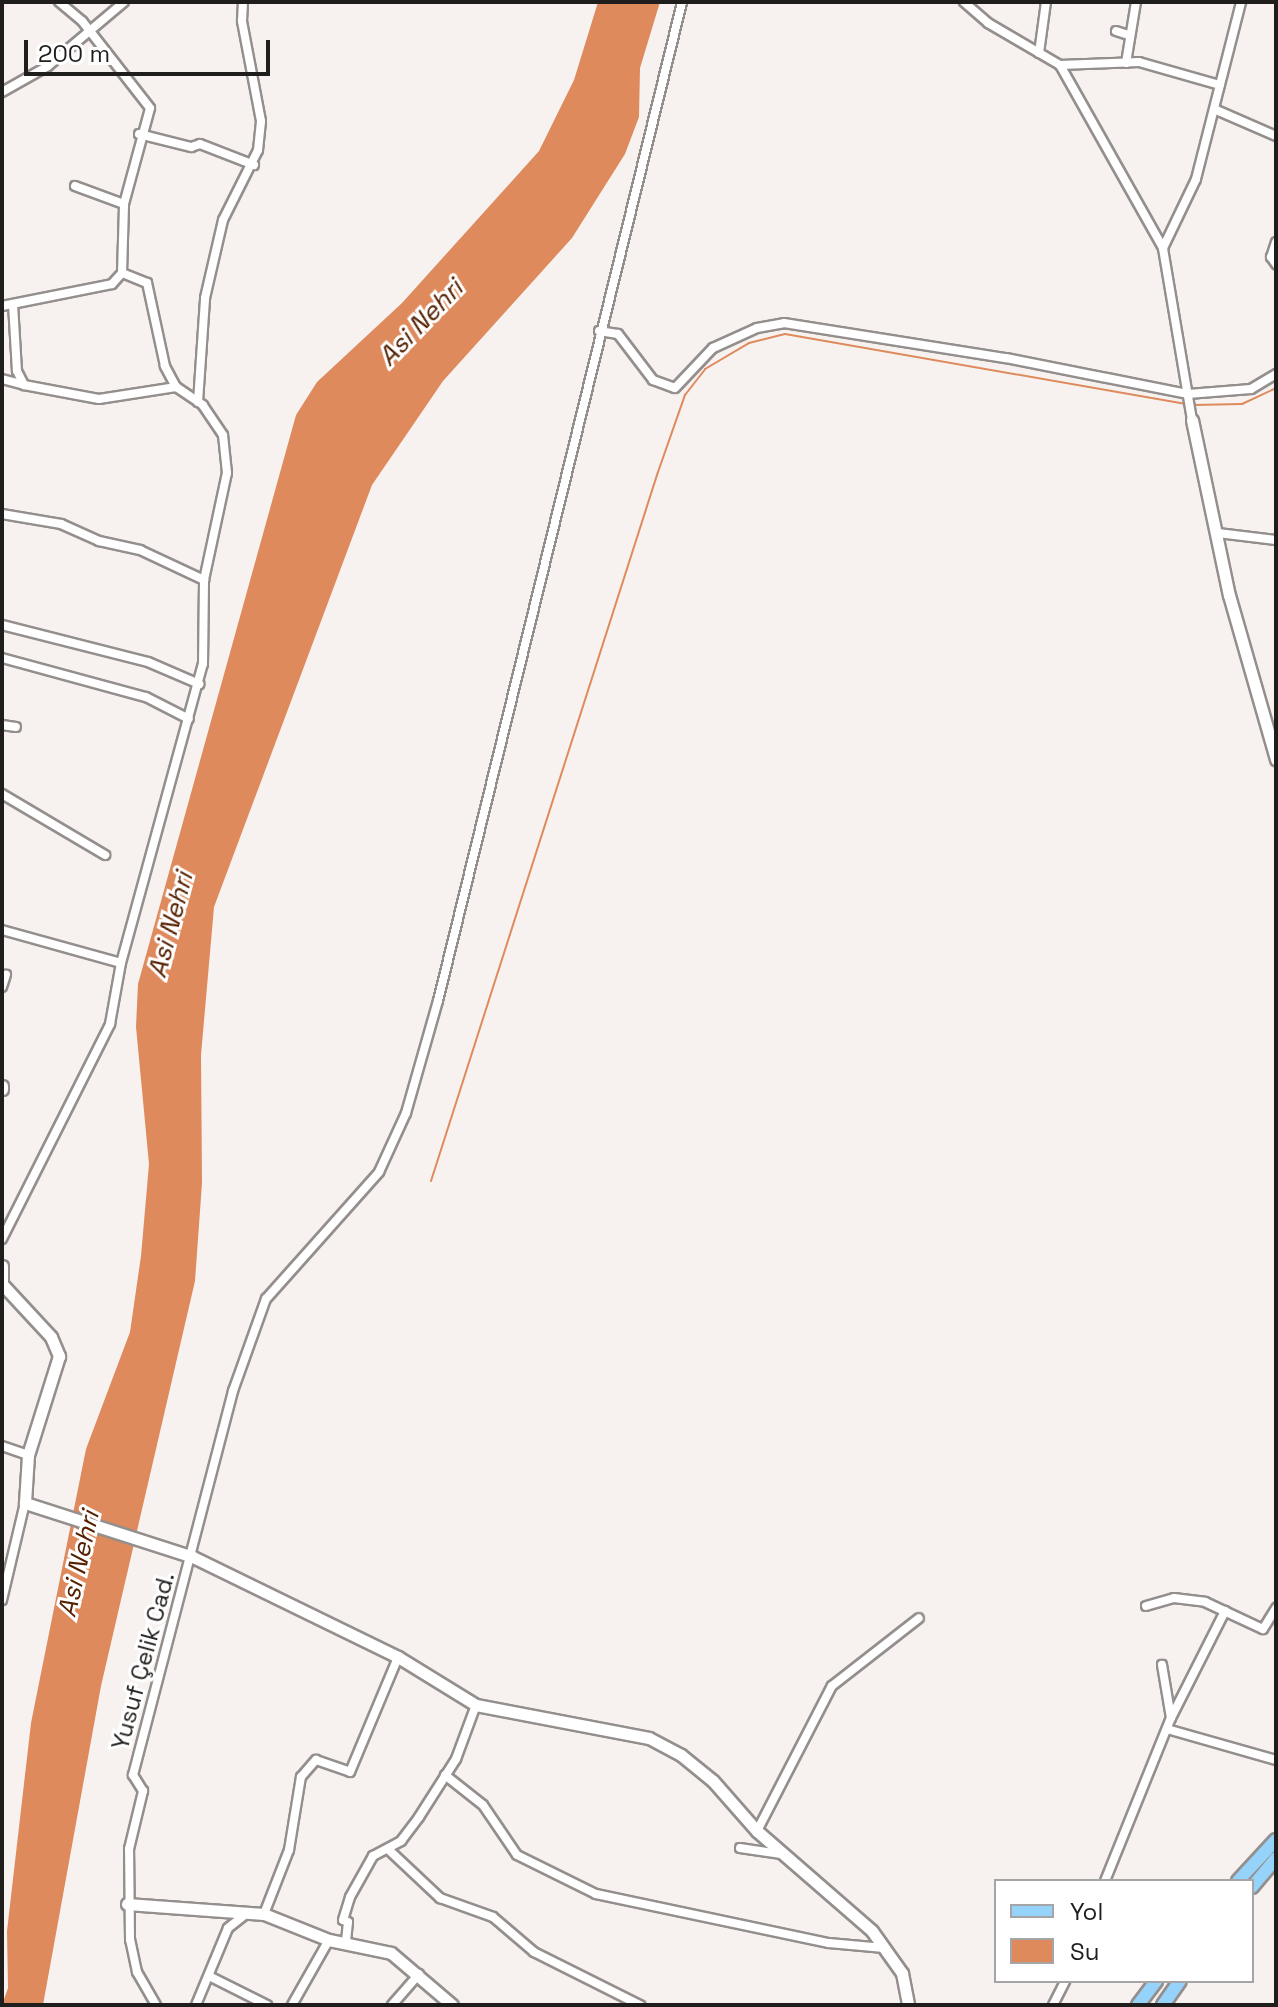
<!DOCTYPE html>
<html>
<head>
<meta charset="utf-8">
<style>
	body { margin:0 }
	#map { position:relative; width:1278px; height:2007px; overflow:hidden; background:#f7f2f0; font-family:"Space Grotesk",sans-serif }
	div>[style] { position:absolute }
	.water>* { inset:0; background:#de8a5d }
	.stream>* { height:2px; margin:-1px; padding:0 1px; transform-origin:1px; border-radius:1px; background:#de8a5d }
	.roads { filter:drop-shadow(2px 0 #948f8d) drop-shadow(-2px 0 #948f8d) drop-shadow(0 2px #948f8d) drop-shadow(0 -2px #948f8d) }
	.street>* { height:8px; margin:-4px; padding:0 4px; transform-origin:4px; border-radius:4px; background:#fff }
	.secondary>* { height:11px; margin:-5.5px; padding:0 5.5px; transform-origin:5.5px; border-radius:5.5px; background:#fff }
	.primary>* { height:12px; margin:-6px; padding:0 6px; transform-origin:6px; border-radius:6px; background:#95d3fa }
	span { translate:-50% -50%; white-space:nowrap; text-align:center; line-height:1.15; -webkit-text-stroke:6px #fff; paint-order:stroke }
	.street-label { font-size:24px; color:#201e1d }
	.water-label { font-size:26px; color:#552000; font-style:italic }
	.frame { position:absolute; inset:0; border:4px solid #201e1d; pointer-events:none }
	.legend { position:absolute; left:994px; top:1879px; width:260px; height:104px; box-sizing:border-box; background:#fff; border:2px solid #a6a5a5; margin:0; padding:10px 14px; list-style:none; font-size:24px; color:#201e1d }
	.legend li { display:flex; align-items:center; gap:16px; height:40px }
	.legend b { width:40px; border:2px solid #a6a5a5 }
	.scale { position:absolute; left:24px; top:40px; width:246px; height:36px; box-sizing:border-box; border:4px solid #201e1d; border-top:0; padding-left:10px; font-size:24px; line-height:28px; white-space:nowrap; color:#201e1d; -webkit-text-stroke:6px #fff; paint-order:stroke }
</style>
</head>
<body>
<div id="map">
	<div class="water">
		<i style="clip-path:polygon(598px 2px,660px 2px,640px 68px,639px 117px,625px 154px,572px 238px,443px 381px,372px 485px,214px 907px,201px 1055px,202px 1183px,195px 1281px,101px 1686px,43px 2005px,2px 2005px,8px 1988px,7px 1931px,31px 1723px,86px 1449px,130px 1332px,141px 1256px,149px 1164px,136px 1027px,138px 984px,296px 415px,317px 382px,402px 303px,539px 151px,574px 80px)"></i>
	</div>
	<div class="stream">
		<i style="left:1193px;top:405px;width:49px;rotate:-1.2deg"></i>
		<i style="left:1242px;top:404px;width:38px;rotate:-25deg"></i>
		<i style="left:431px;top:1181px;width:744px;rotate:-72.25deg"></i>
		<i style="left:658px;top:472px;width:82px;rotate:-70.7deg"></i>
		<i style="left:685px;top:395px;width:33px;rotate:-52deg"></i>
		<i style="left:705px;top:369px;width:51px;rotate:-30.6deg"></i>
		<i style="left:749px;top:343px;width:37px;rotate:-14deg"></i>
		<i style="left:785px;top:334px;width:407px;rotate:9.9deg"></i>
	</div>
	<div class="roads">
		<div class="street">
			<i style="left:964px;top:2px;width:32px;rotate:41deg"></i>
			<i style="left:988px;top:23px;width:83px;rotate:30.3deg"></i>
			<i style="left:1060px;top:65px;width:210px;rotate:60.6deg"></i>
			<i style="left:1116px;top:31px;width:13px;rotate:18deg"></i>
			<i style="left:1039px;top:53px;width:51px;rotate:-82.2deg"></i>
			<i style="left:1126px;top:63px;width:62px;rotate:-80.7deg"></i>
			<i style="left:1060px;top:65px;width:79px;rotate:-2.2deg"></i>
			<i style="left:1139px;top:62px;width:84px;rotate:15.9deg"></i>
			<i style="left:2px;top:92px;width:53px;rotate:-29.5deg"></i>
			<i style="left:48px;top:66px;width:99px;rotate:-40.1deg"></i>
			<i style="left:1214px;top:109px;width:68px;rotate:23.5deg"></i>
			<i style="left:139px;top:134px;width:54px;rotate:14deg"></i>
			<i style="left:191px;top:147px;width:9px;rotate:-18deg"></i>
			<i style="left:200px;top:144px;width:58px;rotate:21.3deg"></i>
			<i style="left:75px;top:186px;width:52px;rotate:20.2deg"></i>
			<i style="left:1276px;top:242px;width:16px;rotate:108deg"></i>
			<i style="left:1271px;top:257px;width:9px;rotate:54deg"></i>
			<i style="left:13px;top:304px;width:67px;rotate:86.6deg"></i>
			<i style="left:17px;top:371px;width:16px;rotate:63deg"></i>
			<i style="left:24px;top:385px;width:76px;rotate:10.6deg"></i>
			<i style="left:99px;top:399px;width:78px;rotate:-8.9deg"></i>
			<i style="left:2px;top:306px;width:112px;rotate:-11.3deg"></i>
			<i style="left:112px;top:284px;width:15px;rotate:-48deg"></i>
			<i style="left:122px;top:273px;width:69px;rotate:-88.3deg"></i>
			<i style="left:124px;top:204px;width:99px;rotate:-74.8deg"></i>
			<i style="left:150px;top:108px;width:110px;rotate:-128deg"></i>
			<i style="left:82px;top:21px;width:30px;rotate:-140deg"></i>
			<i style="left:599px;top:331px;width:19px;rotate:9deg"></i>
			<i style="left:618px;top:334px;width:58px;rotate:52.7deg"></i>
			<i style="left:653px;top:380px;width:23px;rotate:20deg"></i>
			<i style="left:675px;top:388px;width:55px;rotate:-46.5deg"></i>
			<i style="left:713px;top:348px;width:48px;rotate:-24.4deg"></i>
			<i style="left:757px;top:328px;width:27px;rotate:-10deg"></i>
			<i style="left:784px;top:323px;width:225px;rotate:9deg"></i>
			<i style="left:1006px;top:358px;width:186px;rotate:11.2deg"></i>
			<i style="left:1188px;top:394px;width:63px;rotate:-4.5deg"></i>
			<i style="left:1251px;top:389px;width:29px;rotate:-31deg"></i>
			<i style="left:2px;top:379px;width:23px;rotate:15deg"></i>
			<i style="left:198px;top:402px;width:104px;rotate:-86.1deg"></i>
			<i style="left:205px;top:298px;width:80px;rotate:-77deg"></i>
			<i style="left:223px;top:220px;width:78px;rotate:-63.4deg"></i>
			<i style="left:258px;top:150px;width:29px;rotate:-84deg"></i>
			<i style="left:261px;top:121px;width:102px;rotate:-100.8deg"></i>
			<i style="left:242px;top:21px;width:19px;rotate:-87deg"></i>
			<i style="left:1192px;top:420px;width:174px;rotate:-99.6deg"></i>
			<i style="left:1163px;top:248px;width:76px;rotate:-64.4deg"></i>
			<i style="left:1196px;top:179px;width:183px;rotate:-75.7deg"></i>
			<i style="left:2px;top:514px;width:60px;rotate:9.6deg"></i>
			<i style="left:61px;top:524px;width:42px;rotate:24.1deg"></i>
			<i style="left:99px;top:541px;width:42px;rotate:12.4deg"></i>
			<i style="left:140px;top:550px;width:71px;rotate:25.1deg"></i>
			<i style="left:1218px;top:533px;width:58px;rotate:6.9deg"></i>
			<i style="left:2px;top:625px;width:151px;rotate:14.2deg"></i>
			<i style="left:148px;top:662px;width:56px;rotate:23.3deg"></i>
			<i style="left:2px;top:658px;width:149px;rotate:15.2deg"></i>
			<i style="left:146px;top:697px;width:48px;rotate:27.1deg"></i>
			<i style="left:2px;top:725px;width:14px;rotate:8deg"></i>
			<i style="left:2px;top:794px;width:120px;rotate:30.6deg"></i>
			<i style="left:2px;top:930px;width:123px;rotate:15.5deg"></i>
			<i style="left:2px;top:987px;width:13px;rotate:-72deg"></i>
			<i style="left:2px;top:1239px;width:241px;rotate:-63.3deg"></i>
			<i style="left:110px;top:1024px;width:62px;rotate:-79.8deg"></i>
			<i style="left:121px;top:963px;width:310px;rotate:-74.7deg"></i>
			<i style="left:203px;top:664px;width:84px;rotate:-89.3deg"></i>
			<i style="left:204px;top:580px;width:109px;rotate:-77.9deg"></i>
			<i style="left:227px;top:473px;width:38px;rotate:-96deg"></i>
			<i style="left:223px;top:435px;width:36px;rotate:-124deg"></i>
			<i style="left:203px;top:405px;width:32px;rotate:-146deg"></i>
			<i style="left:176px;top:387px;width:24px;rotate:-118deg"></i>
			<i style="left:165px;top:366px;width:85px;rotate:-102.2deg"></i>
			<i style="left:147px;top:283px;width:27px;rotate:-158deg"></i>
			<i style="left:2px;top:1446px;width:28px;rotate:19deg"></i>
			<i style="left:2px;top:1600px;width:100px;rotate:-76.7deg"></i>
			<i style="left:1146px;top:1606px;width:29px;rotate:-16deg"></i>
			<i style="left:1174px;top:1598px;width:31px;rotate:7deg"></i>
			<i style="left:1205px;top:1602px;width:64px;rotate:25deg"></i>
			<i style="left:1263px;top:1629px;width:25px;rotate:-58deg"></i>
			<i style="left:1171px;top:1718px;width:120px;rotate:-63.2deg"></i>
			<i style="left:1167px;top:1729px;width:113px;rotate:15.9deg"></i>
			<i style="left:445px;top:1775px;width:48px;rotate:38.3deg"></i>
			<i style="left:483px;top:1805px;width:60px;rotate:55.8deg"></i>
			<i style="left:517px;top:1855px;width:88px;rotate:26.3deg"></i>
			<i style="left:596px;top:1894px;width:238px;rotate:11.9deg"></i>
			<i style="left:829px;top:1943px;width:55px;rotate:5.2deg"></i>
			<i style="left:757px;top:1831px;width:163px;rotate:-62.7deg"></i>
			<i style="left:832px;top:1686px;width:110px;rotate:-38deg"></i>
			<i style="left:740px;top:1848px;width:40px;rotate:8.5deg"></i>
			<i style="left:390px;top:1851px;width:69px;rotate:43.2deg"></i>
			<i style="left:440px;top:1898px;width:56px;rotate:19.7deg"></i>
			<i style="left:493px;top:1917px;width:54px;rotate:40.5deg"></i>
			<i style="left:534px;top:1952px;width:119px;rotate:26.6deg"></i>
			<i style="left:1105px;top:1881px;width:176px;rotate:-68deg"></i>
			<i style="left:1171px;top:1718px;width:54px;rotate:-99.6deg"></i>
			<i style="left:264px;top:1914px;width:69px;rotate:-68.7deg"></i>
			<i style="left:289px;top:1850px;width:74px;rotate:-80.7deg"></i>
			<i style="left:301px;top:1777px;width:23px;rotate:-49deg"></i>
			<i style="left:316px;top:1760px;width:36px;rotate:19deg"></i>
			<i style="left:350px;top:1772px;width:125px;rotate:-67.3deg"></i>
			<i style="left:346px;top:1941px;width:19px;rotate:-84deg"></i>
			<i style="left:348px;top:1922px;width:5px;rotate:-158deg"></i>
			<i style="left:343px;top:1920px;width:24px;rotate:-73deg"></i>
			<i style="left:350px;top:1897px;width:47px;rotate:-60.7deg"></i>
			<i style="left:373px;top:1856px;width:32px;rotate:-28deg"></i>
			<i style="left:401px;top:1841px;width:30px;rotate:-53deg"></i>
			<i style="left:419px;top:1817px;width:69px;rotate:-57.5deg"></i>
			<i style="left:456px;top:1759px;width:58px;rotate:-69.7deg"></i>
			<i style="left:209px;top:1976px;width:65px;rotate:26.6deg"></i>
			<i style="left:156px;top:2005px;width:38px;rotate:-120deg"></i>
			<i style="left:137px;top:1972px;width:33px;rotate:-102deg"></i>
			<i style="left:130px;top:1940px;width:91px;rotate:-90.6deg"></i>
			<i style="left:129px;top:1849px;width:60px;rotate:-76.4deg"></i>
			<i style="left:143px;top:1791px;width:19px;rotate:-122deg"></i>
			<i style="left:133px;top:1775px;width:397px;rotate:-75.4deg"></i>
			<i style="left:233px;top:1391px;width:98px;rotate:-70.3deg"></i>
			<i style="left:266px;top:1299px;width:170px;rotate:-48.3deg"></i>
			<i style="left:379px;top:1172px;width:65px;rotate:-65.4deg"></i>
			<i style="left:406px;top:1113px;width:116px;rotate:-74.1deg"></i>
			<i style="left:438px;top:1001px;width:1028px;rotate:-76.27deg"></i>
			<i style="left:196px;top:2005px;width:83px;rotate:-67.4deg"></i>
			<i style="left:228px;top:1928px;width:23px;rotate:-38deg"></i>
			<i style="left:292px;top:2005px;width:75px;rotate:-60.4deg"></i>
			<i style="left:392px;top:2005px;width:41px;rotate:-48.9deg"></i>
			<i style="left:1053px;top:2005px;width:27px;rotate:-63deg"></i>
		</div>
		<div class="secondary">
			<i style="left:1192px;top:420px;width:179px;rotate:78.1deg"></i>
			<i style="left:1229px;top:595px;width:171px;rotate:74deg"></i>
			<i style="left:2px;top:1086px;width:3px;rotate:90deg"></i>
			<i style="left:2px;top:1266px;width:18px;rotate:90deg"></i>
			<i style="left:2px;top:1284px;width:72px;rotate:47.2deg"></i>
			<i style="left:51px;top:1337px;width:21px;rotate:67deg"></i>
			<i style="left:59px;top:1356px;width:104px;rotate:107.4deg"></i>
			<i style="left:28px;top:1455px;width:48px;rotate:93.6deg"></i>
			<i style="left:25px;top:1503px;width:176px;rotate:17.8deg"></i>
			<i style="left:193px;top:1557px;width:228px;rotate:26deg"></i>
			<i style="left:398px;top:1657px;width:92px;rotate:31.6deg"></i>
			<i style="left:476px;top:1705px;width:176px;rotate:10.8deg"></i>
			<i style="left:649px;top:1738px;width:36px;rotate:28deg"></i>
			<i style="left:681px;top:1755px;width:41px;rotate:39.1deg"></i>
			<i style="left:713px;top:1781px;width:67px;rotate:48.7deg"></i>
			<i style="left:757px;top:1831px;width:152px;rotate:41deg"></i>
			<i style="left:872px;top:1931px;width:52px;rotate:54.5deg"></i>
			<i style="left:902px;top:1973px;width:33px;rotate:79deg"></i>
			<i style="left:127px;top:1904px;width:137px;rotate:4.2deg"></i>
			<i style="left:264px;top:1914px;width:70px;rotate:21.8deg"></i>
			<i style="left:329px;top:1940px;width:63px;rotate:11.8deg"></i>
			<i style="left:391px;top:1953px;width:80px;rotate:40.4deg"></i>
		</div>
		<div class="primary">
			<i style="left:1238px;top:1881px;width:56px;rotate:-47.2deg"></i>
			<i style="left:1252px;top:1887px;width:38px;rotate:-50deg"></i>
			<i style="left:1138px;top:2005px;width:30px;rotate:-53deg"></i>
			<i style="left:1163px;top:2005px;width:29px;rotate:-55deg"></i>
		</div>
	</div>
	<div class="street-label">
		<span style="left:143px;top:1661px;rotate:-75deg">Yusuf Çelik Cad.</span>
	</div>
	<div class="water-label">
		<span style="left:421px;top:323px;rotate:-46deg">Asi Nehri</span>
		<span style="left:171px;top:925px;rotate:-75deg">Asi Nehri</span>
		<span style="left:79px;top:1564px;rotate:-77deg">Asi Nehri</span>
	</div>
	<div class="frame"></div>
	<ul class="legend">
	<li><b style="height:10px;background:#95d3fa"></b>Yol</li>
	<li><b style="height:22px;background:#de8a5d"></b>Su</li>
	</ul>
	<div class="scale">200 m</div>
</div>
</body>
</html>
